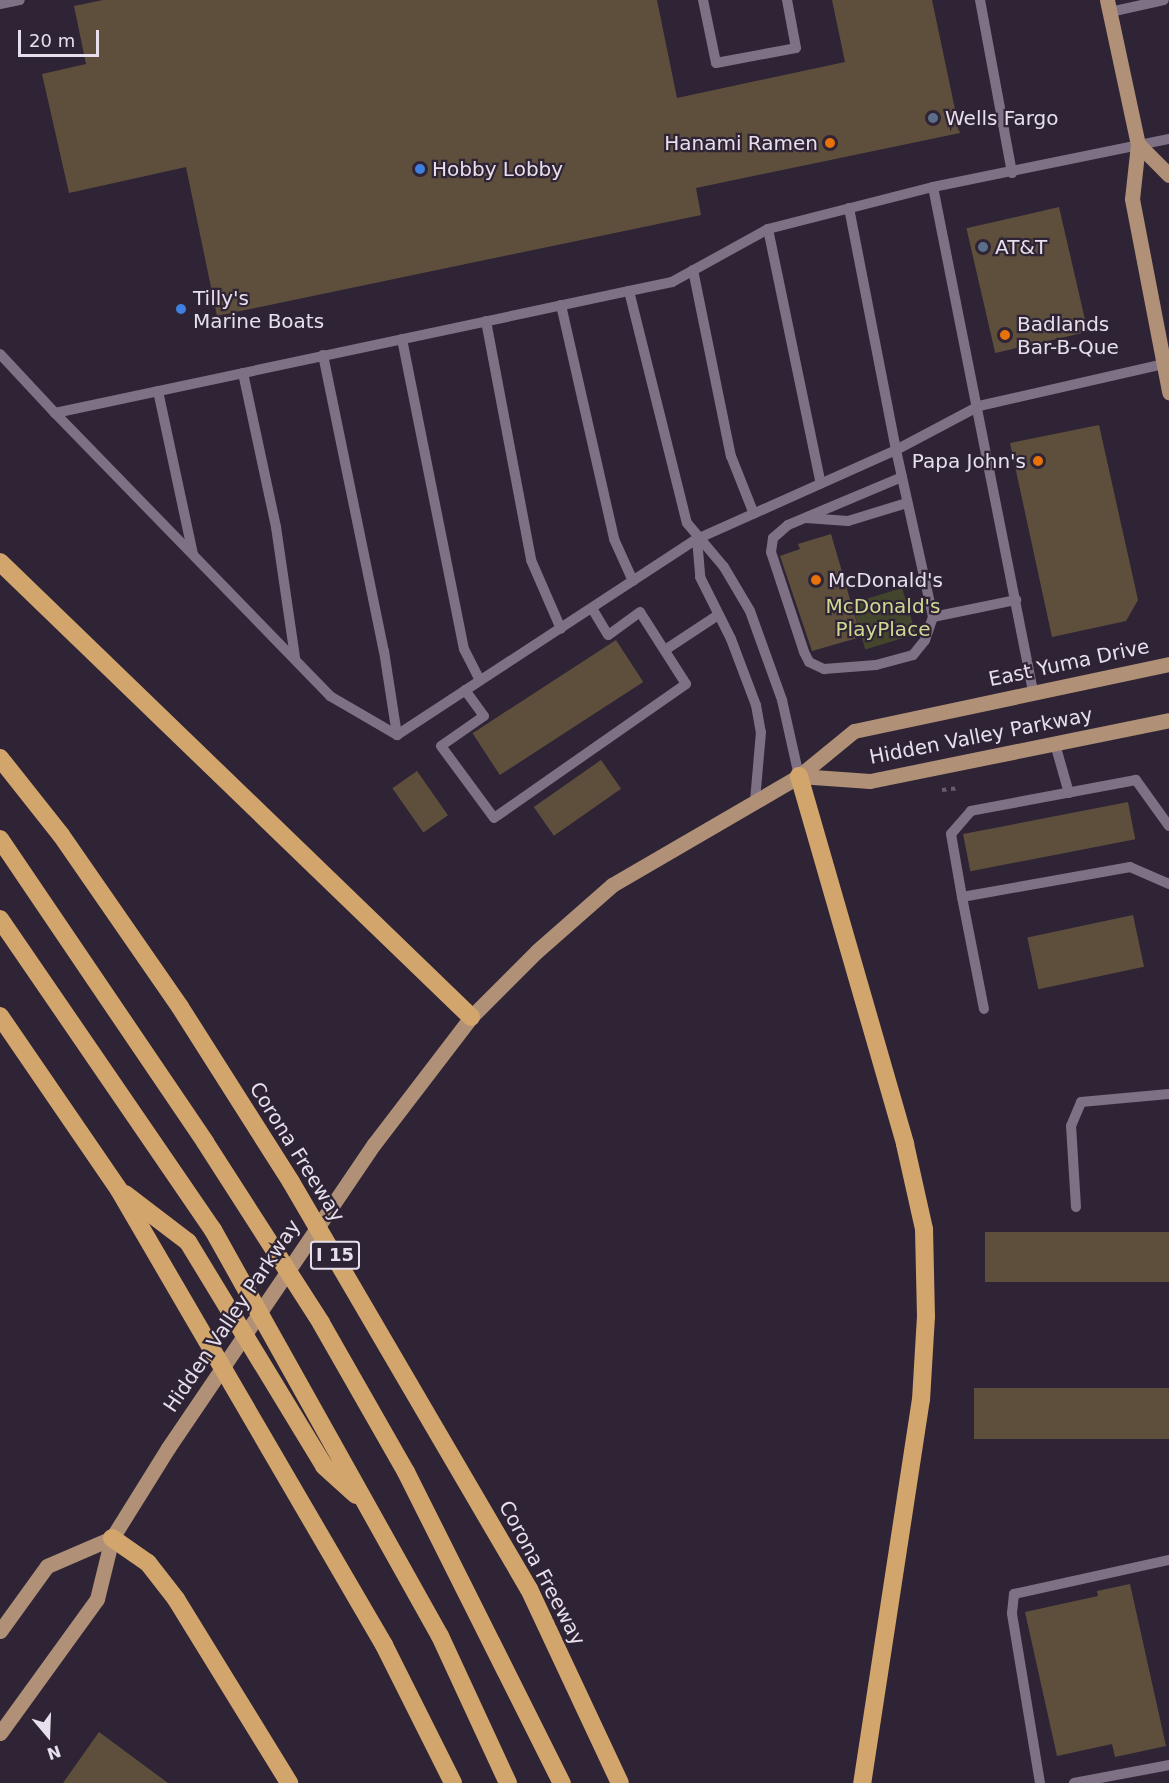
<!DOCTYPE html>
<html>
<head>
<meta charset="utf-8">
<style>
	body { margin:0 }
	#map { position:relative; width:1169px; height:1783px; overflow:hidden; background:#2f2435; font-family:"DejaVu Sans",sans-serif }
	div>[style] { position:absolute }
	.green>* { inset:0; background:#43452d; transform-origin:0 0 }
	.building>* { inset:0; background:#5e4f3d; transform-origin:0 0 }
	.path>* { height:4px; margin-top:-2px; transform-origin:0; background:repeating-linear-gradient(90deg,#675c6c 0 4.5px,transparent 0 9px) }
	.service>* { height:10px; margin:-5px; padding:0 5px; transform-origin:5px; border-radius:5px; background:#7e7185 }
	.primary>* { height:15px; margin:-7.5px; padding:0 7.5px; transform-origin:7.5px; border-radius:7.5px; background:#b09076 }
	.motorway>* { height:18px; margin:-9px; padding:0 9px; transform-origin:9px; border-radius:9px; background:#d2a56c }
	.dots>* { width:16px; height:16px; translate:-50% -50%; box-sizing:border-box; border:3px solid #2f2435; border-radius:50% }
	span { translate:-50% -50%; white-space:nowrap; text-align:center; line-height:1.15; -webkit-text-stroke:4.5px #2f2435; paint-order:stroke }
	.shield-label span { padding:2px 4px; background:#2f2435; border:2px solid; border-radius:4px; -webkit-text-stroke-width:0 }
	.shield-label { font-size:18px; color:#e7dfeb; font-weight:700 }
	.poi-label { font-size:20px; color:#e7dfeb }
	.left { translate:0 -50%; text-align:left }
	.right { translate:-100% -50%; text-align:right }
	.park-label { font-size:20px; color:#d1d993 }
	.street-label { font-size:20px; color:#e7dfeb }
	.north { position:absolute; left:18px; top:1705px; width:60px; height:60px; -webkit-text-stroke:4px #2f2435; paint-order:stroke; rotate:161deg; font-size:16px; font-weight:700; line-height:24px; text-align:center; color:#e7dfeb }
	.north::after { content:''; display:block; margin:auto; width:21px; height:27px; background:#e7dfeb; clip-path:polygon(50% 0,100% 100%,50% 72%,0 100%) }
	.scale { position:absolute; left:18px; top:30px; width:81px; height:27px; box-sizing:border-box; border:3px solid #e7dfeb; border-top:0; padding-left:8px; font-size:18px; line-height:21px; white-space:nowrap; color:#e7dfeb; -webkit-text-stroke:4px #2f2435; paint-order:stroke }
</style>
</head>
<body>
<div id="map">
	<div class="green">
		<i style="left:902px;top:588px;width:48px;height:53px;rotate:73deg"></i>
	</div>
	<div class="building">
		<i style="clip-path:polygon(103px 0,657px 0,677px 98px,845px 62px,832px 0,932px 0,960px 133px,696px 188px,701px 215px,217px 316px,186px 167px,69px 193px,42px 74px,86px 64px,74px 6px)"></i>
		<i style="left:1059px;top:207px;width:128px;height:95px;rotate:77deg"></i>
		<i style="clip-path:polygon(1099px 425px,1138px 600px,1126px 621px,1052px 637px,1010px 443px)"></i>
		<i style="clip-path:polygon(831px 534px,861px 637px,812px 651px,780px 556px,800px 549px,798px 544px)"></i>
		<i style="left:616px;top:640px;width:50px;height:171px;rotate:57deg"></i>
		<i style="left:601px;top:760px;width:35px;height:82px;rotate:55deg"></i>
		<i style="left:417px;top:771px;width:54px;height:30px;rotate:55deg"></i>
		<i style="left:1128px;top:802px;width:38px;height:168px;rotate:79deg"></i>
		<i style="left:1133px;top:915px;width:53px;height:108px;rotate:78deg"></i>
		<i style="left:1169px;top:1232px;width:50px;height:184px;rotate:90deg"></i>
		<i style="left:1169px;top:1388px;width:51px;height:195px;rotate:90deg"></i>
		<i style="clip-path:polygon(1130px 1584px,1166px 1746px,1115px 1757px,1112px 1744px,1057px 1756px,1025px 1612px,1098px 1596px,1097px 1591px)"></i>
		<i style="clip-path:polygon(99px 1732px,168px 1783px,63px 1783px)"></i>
	</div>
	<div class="path">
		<i style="left:942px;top:790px;width:17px;rotate:-7deg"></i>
	</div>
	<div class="service">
		<i style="left:703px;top:0;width:64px;rotate:78.3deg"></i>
		<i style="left:716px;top:63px;width:81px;rotate:-10.6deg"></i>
		<i style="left:796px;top:48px;width:49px;rotate:-100.6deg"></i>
		<i style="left:980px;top:0;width:176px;rotate:79.5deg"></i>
		<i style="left:0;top:4px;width:20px;rotate:-11deg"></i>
		<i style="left:1110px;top:12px;width:55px;rotate:-12.5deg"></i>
		<i style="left:933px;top:187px;width:514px;rotate:78.78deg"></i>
		<i style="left:849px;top:208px;width:247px;rotate:79deg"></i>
		<i style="left:896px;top:450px;width:94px;rotate:-27.9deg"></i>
		<i style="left:979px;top:406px;width:190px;rotate:-12.8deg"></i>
		<i style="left:768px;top:229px;width:260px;rotate:78.3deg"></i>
		<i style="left:693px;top:270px;width:190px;rotate:78.5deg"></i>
		<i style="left:731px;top:456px;width:62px;rotate:68.4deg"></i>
		<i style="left:629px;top:291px;width:44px;rotate:-11.8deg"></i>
		<i style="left:672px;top:282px;width:110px;rotate:-28.9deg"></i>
		<i style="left:768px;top:229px;width:170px;rotate:-14.3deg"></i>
		<i style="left:933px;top:187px;width:241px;rotate:-11.5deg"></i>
		<i style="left:561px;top:305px;width:240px;rotate:77.2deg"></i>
		<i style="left:614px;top:539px;width:46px;rotate:65.7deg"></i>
		<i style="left:486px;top:321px;width:243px;rotate:79.3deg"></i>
		<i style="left:531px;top:560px;width:75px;rotate:66.5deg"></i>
		<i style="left:402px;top:339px;width:316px;rotate:78.7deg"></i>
		<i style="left:464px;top:649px;width:35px;rotate:63deg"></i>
		<i style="left:0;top:354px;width:81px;rotate:47deg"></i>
		<i style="left:55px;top:413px;width:587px;rotate:-12deg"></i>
		<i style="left:629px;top:291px;width:239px;rotate:76deg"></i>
		<i style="left:687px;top:523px;width:57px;rotate:49.9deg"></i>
		<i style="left:724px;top:567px;width:51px;rotate:59.4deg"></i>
		<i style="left:750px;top:611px;width:95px;rotate:70.2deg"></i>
		<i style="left:782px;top:700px;width:78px;rotate:77.4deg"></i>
		<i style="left:323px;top:355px;width:302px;rotate:78.4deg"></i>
		<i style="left:384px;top:651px;width:85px;rotate:81.2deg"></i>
		<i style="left:243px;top:373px;width:157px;rotate:77.9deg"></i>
		<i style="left:276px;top:527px;width:132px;rotate:81.7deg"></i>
		<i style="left:158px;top:391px;width:167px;rotate:77.9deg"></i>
		<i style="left:55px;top:413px;width:395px;rotate:45.8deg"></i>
		<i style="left:330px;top:696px;width:78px;rotate:30.2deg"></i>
		<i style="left:397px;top:735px;width:358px;rotate:-33.2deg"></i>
		<i style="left:697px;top:539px;width:218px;rotate:-24.1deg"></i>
		<i style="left:896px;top:450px;width:171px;rotate:77.5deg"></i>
		<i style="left:933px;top:617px;width:85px;rotate:-11.6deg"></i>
		<i style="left:902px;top:477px;width:124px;rotate:157.2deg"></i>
		<i style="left:788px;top:525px;width:20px;rotate:139deg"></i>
		<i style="left:773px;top:538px;width:14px;rotate:98deg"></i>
		<i style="left:771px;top:552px;width:105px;rotate:71.7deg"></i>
		<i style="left:804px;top:652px;width:11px;rotate:63deg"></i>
		<i style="left:809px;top:662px;width:17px;rotate:25deg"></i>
		<i style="left:824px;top:669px;width:52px;rotate:-4.4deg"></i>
		<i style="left:876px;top:665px;width:38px;rotate:-15deg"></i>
		<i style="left:913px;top:655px;width:19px;rotate:-51deg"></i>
		<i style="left:925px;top:640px;width:24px;rotate:-71deg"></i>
		<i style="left:806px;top:518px;width:42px;rotate:4.1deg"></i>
		<i style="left:848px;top:521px;width:62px;rotate:-17deg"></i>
		<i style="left:697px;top:539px;width:38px;rotate:85deg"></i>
		<i style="left:700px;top:577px;width:69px;rotate:63.4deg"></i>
		<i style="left:731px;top:639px;width:71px;rotate:69.3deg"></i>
		<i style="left:756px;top:705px;width:27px;rotate:80deg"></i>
		<i style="left:761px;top:732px;width:68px;rotate:95deg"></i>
		<i style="left:665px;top:650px;width:64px;rotate:-33.4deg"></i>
		<i style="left:465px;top:690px;width:32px;rotate:54deg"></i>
		<i style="left:484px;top:716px;width:52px;rotate:145.1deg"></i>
		<i style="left:441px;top:746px;width:89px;rotate:53.6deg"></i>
		<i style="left:494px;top:818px;width:234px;rotate:-34.9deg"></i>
		<i style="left:686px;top:684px;width:85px;rotate:-122.6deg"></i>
		<i style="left:640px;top:612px;width:39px;rotate:144deg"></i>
		<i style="left:608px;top:635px;width:31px;rotate:-121deg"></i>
		<i style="left:1055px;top:744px;width:51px;rotate:74.1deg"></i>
		<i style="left:1169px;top:826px;width:57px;rotate:-125.7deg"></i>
		<i style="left:1136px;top:780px;width:168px;rotate:169.4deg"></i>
		<i style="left:971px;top:811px;width:30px;rotate:131deg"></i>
		<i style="left:951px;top:834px;width:64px;rotate:80.1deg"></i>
		<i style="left:962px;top:897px;width:171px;rotate:-10.1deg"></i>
		<i style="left:1130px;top:867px;width:43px;rotate:23.6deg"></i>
		<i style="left:962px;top:897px;width:114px;rotate:78.9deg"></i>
		<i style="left:1076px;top:1207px;width:81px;rotate:-93.5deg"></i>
		<i style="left:1071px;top:1126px;width:26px;rotate:-67deg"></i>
		<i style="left:1081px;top:1102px;width:88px;rotate:-5.2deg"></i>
		<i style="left:1040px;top:1783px;width:172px;rotate:-99.4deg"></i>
		<i style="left:1012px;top:1613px;width:19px;rotate:-84deg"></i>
		<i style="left:1014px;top:1594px;width:159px;rotate:-12.4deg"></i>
		<i style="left:1074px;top:1783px;width:97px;rotate:-10.7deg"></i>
	</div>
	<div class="primary">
		<i style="left:1107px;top:0;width:147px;rotate:77.9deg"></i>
		<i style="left:1138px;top:144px;width:55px;rotate:96.2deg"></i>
		<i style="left:1132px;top:199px;width:197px;rotate:79.1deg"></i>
		<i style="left:1138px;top:144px;width:44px;rotate:45deg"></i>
		<i style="left:799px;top:776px;width:71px;rotate:4deg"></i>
		<i style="left:870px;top:781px;width:305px;rotate:-11.5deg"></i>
		<i style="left:0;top:1631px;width:80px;rotate:-54.1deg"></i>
		<i style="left:47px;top:1566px;width:71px;rotate:-23.3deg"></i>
		<i style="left:0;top:1733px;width:165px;rotate:-54.1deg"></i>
		<i style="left:97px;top:1599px;width:63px;rotate:-76.2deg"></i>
		<i style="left:112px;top:1538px;width:106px;rotate:-58.1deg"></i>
		<i style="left:168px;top:1448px;width:367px;rotate:-55.9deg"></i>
		<i style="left:374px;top:1144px;width:160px;rotate:-52.6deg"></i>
		<i style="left:471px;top:1017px;width:93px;rotate:-45deg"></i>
		<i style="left:537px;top:951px;width:100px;rotate:-41.3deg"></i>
		<i style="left:612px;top:885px;width:216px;rotate:-30.2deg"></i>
		<i style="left:799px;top:776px;width:71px;rotate:-39.3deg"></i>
		<i style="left:854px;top:731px;width:322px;rotate:-12deg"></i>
	</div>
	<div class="motorway">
		<i style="left:0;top:562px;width:655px;rotate:44.01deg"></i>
		<i style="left:0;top:758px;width:98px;rotate:51.6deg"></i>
		<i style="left:61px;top:835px;width:209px;rotate:55.3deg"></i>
		<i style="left:180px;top:1007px;width:207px;rotate:57.6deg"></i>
		<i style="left:291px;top:1182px;width:471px;rotate:59.7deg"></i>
		<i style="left:529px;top:1589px;width:214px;rotate:64.9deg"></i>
		<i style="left:799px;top:776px;width:383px;rotate:73.9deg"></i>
		<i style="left:905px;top:1144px;width:87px;rotate:77.4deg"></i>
		<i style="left:924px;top:1229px;width:87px;rotate:88.7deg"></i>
		<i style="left:926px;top:1316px;width:83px;rotate:93.4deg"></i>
		<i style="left:921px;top:1399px;width:389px;rotate:98.7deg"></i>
		<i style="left:0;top:839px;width:366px;rotate:55.9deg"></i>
		<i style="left:205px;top:1142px;width:215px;rotate:57.3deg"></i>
		<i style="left:321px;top:1323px;width:172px;rotate:60.3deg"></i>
		<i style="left:406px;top:1472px;width:348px;rotate:63.4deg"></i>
		<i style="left:0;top:919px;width:377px;rotate:55.6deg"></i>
		<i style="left:213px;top:1230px;width:465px;rotate:60.8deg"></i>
		<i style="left:440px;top:1636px;width:162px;rotate:65.2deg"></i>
		<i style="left:0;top:1016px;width:211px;rotate:55.6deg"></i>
		<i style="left:119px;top:1190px;width:527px;rotate:59.78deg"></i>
		<i style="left:384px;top:1645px;width:154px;rotate:63.4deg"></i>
		<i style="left:125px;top:1194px;width:79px;rotate:37.3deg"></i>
		<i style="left:188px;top:1242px;width:262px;rotate:58.7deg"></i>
		<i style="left:324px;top:1466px;width:43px;rotate:42.2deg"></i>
		<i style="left:112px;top:1538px;width:44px;rotate:34.8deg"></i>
		<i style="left:148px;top:1563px;width:46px;rotate:52.1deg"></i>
		<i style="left:176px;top:1599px;width:216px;rotate:58.4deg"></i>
	</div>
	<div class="dots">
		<i style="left:933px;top:118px;background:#5c6f8a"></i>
		<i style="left:830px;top:143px;background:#e8710a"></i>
		<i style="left:420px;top:169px;background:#3f7fe0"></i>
		<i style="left:983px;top:247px;background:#5c6f8a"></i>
		<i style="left:181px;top:309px;background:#3f7fe0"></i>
		<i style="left:1005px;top:335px;background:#e8710a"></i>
		<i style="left:1038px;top:461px;background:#e8710a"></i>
		<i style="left:816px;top:580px;background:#e8710a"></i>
	</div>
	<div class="shield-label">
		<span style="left:335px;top:1255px">I 15</span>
	</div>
	<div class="poi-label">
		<span class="left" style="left:945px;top:118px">Wells Fargo</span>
		<span class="right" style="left:818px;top:143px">Hanami Ramen</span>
		<span class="left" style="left:432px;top:169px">Hobby Lobby</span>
		<span class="left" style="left:995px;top:247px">AT&amp;T</span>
		<span class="left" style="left:193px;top:310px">Tilly's<br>Marine Boats</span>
		<span class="left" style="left:1017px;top:336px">Badlands<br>Bar-B-Que</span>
		<span class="right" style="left:1026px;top:461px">Papa John's</span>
		<span class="left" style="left:828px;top:580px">McDonald's</span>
	</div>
	<div class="park-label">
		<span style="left:883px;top:618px">McDonald's<br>PlayPlace</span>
	</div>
	<div class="street-label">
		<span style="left:1069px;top:663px;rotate:-12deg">East Yuma Drive</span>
		<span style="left:981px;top:736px;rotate:-11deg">Hidden Valley Parkway</span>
		<span style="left:297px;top:1152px;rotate:58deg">Corona Freeway</span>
		<span style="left:232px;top:1316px;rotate:-56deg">Hidden Valley Parkway</span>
		<span style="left:542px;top:1573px;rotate:62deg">Corona Freeway</span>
	</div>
	<div class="north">N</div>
	<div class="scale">20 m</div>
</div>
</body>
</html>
